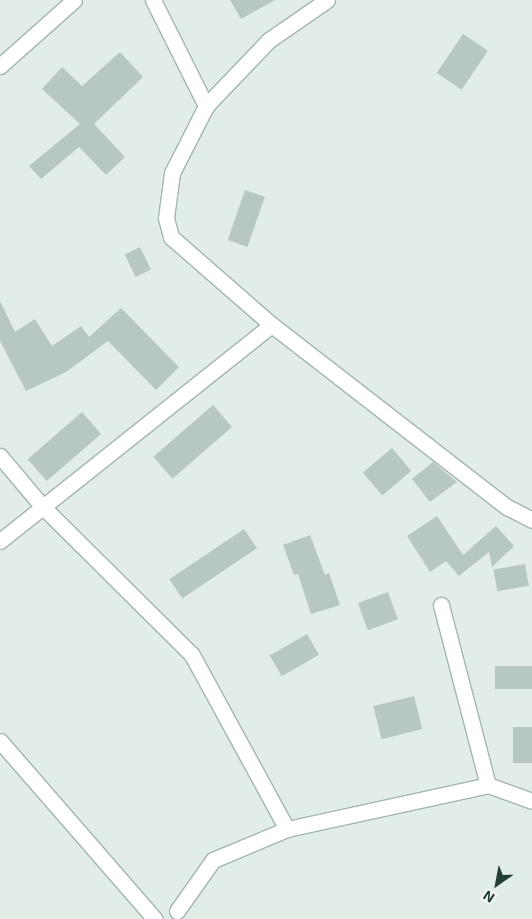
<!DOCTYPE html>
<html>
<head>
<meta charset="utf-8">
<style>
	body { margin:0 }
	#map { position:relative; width:532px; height:919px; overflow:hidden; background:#e2ede8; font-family:"Exo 2",sans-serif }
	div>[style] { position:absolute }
	.building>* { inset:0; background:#b7c8c1; transform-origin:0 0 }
	.roads { filter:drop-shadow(1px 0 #a4b5af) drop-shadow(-1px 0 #a4b5af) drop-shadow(0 1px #a4b5af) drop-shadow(0 -1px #a4b5af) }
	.minor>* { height:15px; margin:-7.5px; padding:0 7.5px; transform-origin:7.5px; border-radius:7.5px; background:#fff }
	span { translate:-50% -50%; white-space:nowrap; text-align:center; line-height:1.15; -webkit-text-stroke:4.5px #f3f9f6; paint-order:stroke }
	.north { position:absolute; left:472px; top:859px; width:50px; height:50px; -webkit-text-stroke:4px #f3f9f6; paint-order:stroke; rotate:213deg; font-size:14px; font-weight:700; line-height:20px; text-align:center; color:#213e37 }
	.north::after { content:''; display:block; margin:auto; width:18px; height:22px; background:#213e37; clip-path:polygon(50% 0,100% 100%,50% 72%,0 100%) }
</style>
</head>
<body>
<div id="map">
	<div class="building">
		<i style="clip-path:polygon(230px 0,275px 0,241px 19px)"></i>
		<i style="left:463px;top:34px;width:30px;height:47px;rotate:34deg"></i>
		<i style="clip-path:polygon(120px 52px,143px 77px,94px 124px,125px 157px,106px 175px,79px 147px,41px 179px,29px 166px,80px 124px,42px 89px,62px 67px,82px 86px)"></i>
		<i style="left:245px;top:190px;width:21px;height:53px;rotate:19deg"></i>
		<i style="left:140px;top:247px;width:25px;height:17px;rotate:64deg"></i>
		<i style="clip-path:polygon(0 301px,15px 332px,35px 319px,52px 346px,81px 326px,89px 337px,121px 308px,179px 367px,156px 390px,108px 341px,66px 372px,26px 391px,0 341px)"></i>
		<i style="left:213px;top:405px;width:29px;height:79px;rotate:49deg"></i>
		<i style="left:82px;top:412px;width:29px;height:72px;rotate:49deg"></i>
		<i style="left:392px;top:448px;width:30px;height:38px;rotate:50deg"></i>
		<i style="clip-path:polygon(433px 462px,457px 482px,430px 502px,412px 479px)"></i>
		<i style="clip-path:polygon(437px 516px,463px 555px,496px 526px,514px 546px,492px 567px,489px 552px,459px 576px,446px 561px,430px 572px,407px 536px)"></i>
		<i style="left:244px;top:529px;width:23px;height:90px;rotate:56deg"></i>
		<i style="clip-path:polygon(310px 535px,325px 575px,329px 573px,340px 605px,311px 614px,298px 574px,294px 575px,283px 545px)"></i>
		<i style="left:525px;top:564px;width:22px;height:32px;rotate:80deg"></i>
		<i style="left:388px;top:592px;width:29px;height:32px;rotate:70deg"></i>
		<i style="left:307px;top:634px;width:24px;height:43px;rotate:60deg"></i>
		<i style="left:532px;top:666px;width:23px;height:37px;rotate:90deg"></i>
		<i style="left:414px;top:696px;width:34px;height:42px;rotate:76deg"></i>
		<i style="left:513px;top:727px;width:19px;height:36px"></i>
	</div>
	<div class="roads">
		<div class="minor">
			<i style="left:153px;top:0;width:119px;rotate:63.4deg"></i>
			<i style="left:327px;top:0;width:70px;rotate:145.4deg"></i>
			<i style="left:269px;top:40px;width:91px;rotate:133.7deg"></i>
			<i style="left:206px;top:106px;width:75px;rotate:116.9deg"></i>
			<i style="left:172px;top:173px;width:45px;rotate:97.6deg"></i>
			<i style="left:166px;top:218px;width:20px;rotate:75deg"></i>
			<i style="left:171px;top:237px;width:134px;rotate:41.1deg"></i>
			<i style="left:272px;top:325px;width:297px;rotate:37.8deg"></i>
			<i style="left:507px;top:507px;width:28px;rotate:27deg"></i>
			<i style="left:0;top:66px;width:99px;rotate:-41.7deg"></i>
			<i style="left:0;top:456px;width:65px;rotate:50deg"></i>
			<i style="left:42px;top:506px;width:211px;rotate:44.8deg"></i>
			<i style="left:192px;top:655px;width:198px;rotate:61.4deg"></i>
			<i style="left:0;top:541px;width:347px;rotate:-38.5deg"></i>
			<i style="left:441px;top:605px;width:186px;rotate:75.4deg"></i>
			<i style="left:0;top:741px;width:236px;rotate:49deg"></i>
			<i style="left:177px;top:911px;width:62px;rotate:-54.8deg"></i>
			<i style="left:213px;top:860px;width:80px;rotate:-22.7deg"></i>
			<i style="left:287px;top:829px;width:206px;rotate:-12.3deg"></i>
			<i style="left:488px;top:785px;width:47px;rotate:20deg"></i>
		</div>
	</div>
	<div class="north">N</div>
</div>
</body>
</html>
